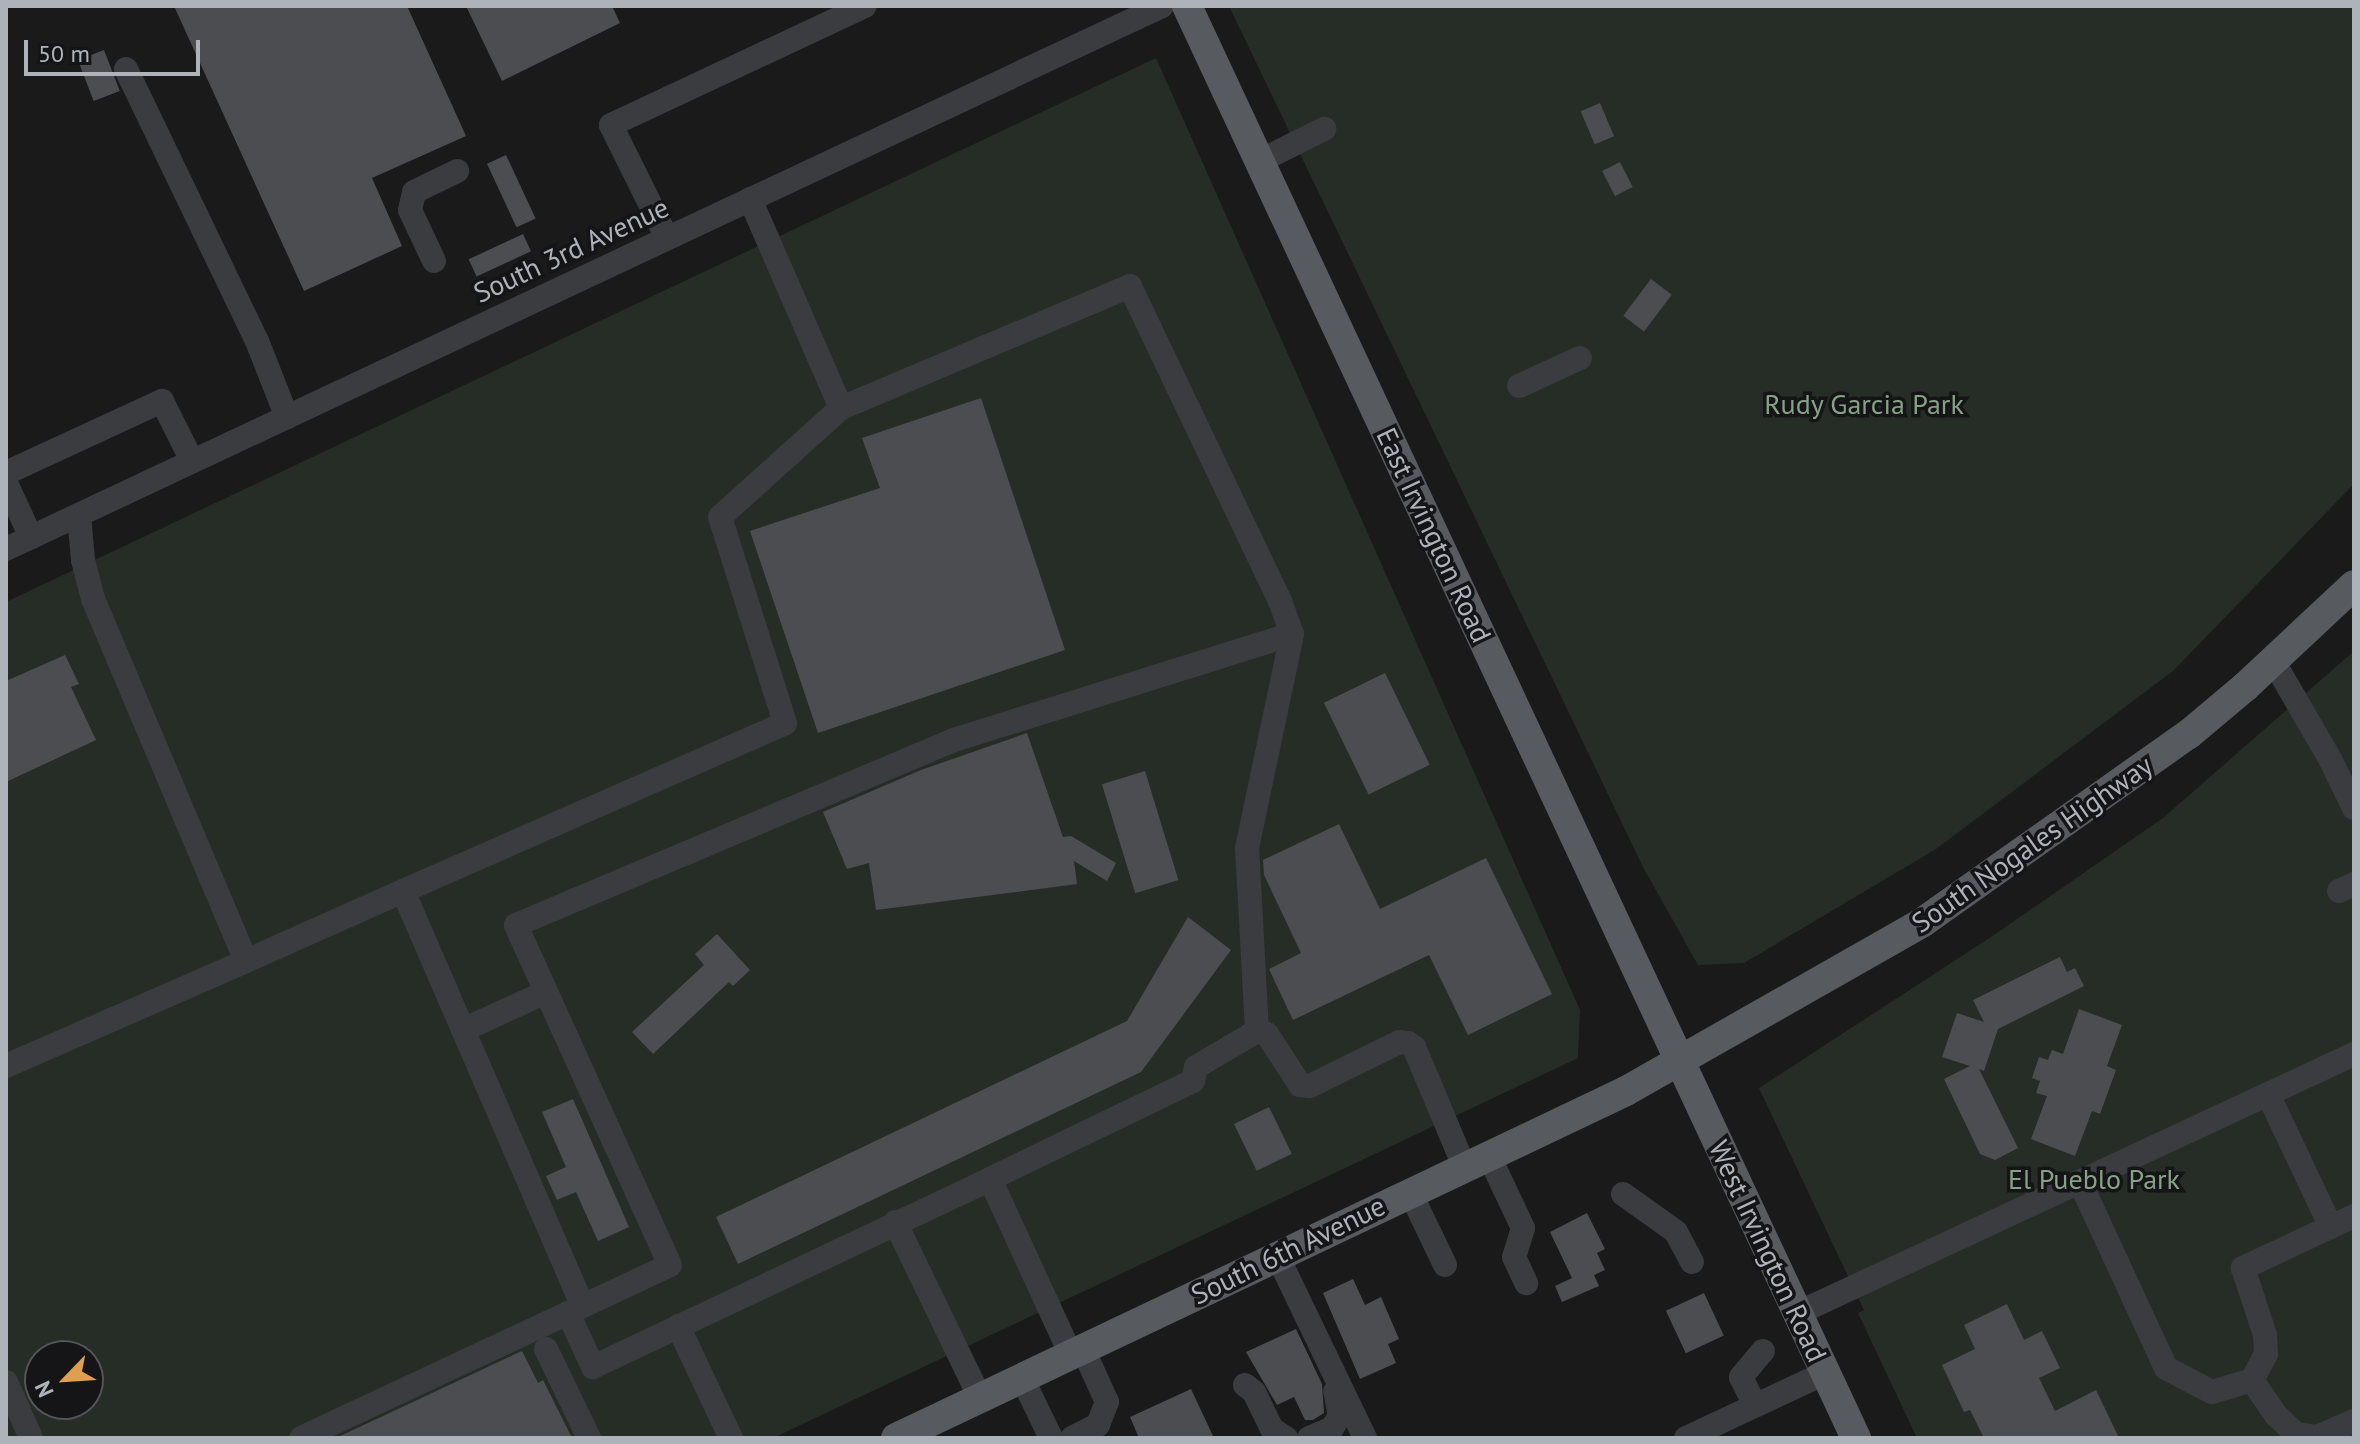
<!DOCTYPE html>
<html>
<head>
<meta charset="utf-8">
<style>
	body { margin:0 }
	#map { position:relative; width:2360px; height:1444px; overflow:hidden; background:#1a1a1b; font-family:"PT Sans",sans-serif }
	div>[style] { position:absolute }
	.green>* { inset:0; background:#262d26 }
	.building>* { inset:0; background:#4c4d50; transform-origin:0 0 }
	.minor>* { height:24px; margin:-12px; padding:0 12px; transform-origin:12px; border-radius:12px; background:#3b3c40 }
	.major>* { height:30px; margin:-15px; padding:0 15px; transform-origin:15px; border-radius:15px; background:#575a5f }
	span { translate:-50% -50%; white-space:nowrap; text-align:center; line-height:1.15; -webkit-text-stroke:7px #151517; paint-order:stroke }
	.street-label { font-size:28px; color:#aeb3ba }
	.park-label { font-size:28px; color:#88a287 }
	.frame { position:absolute; inset:0; border:8px solid #aeb3ba; pointer-events:none }
	.north { position:absolute; left:24px; top:1340px; width:80px; height:80px; box-sizing:border-box; background:#151517; border:2px solid #525458; border-radius:50%; rotate:245deg; font-size:22px; font-weight:700; line-height:32px; text-align:center; color:#aeb3ba }
	.north::after { content:''; display:block; margin:auto; width:28px; height:36px; background:#df9f4e; clip-path:polygon(50% 0,100% 100%,50% 72%,0 100%) }
	.scale { position:absolute; left:24px; top:40px; width:176px; height:36px; box-sizing:border-box; border:4px solid #aeb3ba; border-top:0; padding-left:10px; font-size:24px; line-height:28px; white-space:nowrap; color:#aeb3ba; -webkit-text-stroke:6px #151517; paint-order:stroke }
</style>
</head>
<body>
<div id="map">
	<div class="green">
		<i style="clip-path:polygon(1229px 6px,2354px 6px,2354px 484px,2173px 671px,1936px 849px,1744px 963px,1698px 965px,1643px 867px)"></i>
		<i style="clip-path:polygon(evenodd,1156px 58px,1580px 1010px,1578px 1058px,773px 1438px,6px 1438px,6px 602px,1156px 58px,40px 1356px,88px 1356px,88px 1404px,40px 1404px,40px 1356px)"></i>
		<i style="clip-path:polygon(2354px 651px,2354px 1438px,1917px 1438px,1858px 1313px,1864px 1310px,1759px 1088px,1991px 937px,2163px 818px)"></i>
	</div>
	<div class="building">
		<i style="clip-path:polygon(174px 6px,407px 6px,466px 136px,372px 178px,402px 246px,304px 291px)"></i>
		<i style="clip-path:polygon(466px 6px,612px 6px,620px 23px,502px 81px)"></i>
		<i style="left:104px;top:50px;width:44px;height:28px;rotate:69deg"></i>
		<i style="left:1600px;top:103px;width:36px;height:21px;rotate:67deg"></i>
		<i style="left:506px;top:155px;width:70px;height:21px;rotate:65deg"></i>
		<i style="left:1620px;top:162px;width:28px;height:20px;rotate:63deg"></i>
		<i style="left:523px;top:234px;width:19px;height:60px;rotate:65deg"></i>
		<i style="left:1651px;top:279px;width:26px;height:46px;rotate:37deg"></i>
		<i style="clip-path:polygon(981px 398px,1065px 650px,818px 733px,750px 531px,880px 488px,862px 438px)"></i>
		<i style="clip-path:polygon(65px 655px,79px 684px,71px 687px,96px 740px,6px 782px,6px 681px)"></i>
		<i style="left:1385px;top:673px;width:102px;height:68px;rotate:64deg"></i>
		<i style="clip-path:polygon(1027px 733px,1063px 837px,1071px 836px,1116px 863px,1107px 881px,1074px 861px,1077px 884px,876px 910px,869px 863px,847px 869px,823px 812px,921px 770px)"></i>
		<i style="left:1145px;top:771px;width:114px;height:45px;rotate:73deg"></i>
		<i style="clip-path:polygon(1339px 824px,1380px 909px,1486px 858px,1552px 994px,1468px 1035px,1429px 955px,1293px 1020px,1269px 969px,1301px 953px,1264px 875px,1263px 860px)"></i>
		<i style="clip-path:polygon(1188px 917px,1231px 950px,1141px 1072px,738px 1264px,716px 1217px,1127px 1021px)"></i>
		<i style="clip-path:polygon(717px 934px,750px 970px,733px 986px,729px 982px,653px 1054px,632px 1032px,704px 965px,695px 954px)"></i>
		<i style="clip-path:polygon(2060px 957px,2067px 972px,2075px 968px,2084px 986px,1998px 1029px,1984px 1071px,1979px 1069px,2018px 1148px,1995px 1160px,1980px 1154px,1944px 1079px,1970px 1066px,1942px 1057px,1957px 1013px,1984px 1022px,1973px 1000px)"></i>
		<i style="clip-path:polygon(2079px 1009px,2122px 1025px,2107px 1066px,2116px 1070px,2100px 1114px,2092px 1111px,2075px 1156px,2031px 1139px,2047px 1096px,2036px 1093px,2040px 1081px,2032px 1078px,2039px 1057px,2048px 1060px,2052px 1050px,2063px 1054px)"></i>
		<i style="clip-path:polygon(573px 1099px,629px 1227px,598px 1241px,576px 1192px,557px 1200px,546px 1176px,566px 1167px,542px 1112px)"></i>
		<i style="left:1269px;top:1107px;width:52px;height:39px;rotate:64deg"></i>
		<i style="clip-path:polygon(1587px 1213px,1605px 1249px,1597px 1253px,1605px 1270px,1594px 1275px,1599px 1286px,1562px 1302px,1555px 1286px,1572px 1278px,1550px 1232px)"></i>
		<i style="clip-path:polygon(1353px 1279px,1365px 1305px,1381px 1297px,1399px 1339px,1388px 1344px,1396px 1363px,1360px 1379px,1323px 1293px)"></i>
		<i style="left:1704px;top:1293px;width:47px;height:42px;rotate:65deg"></i>
		<i style="clip-path:polygon(2007px 1304px,2024px 1340px,2042px 1331px,2060px 1368px,2039px 1378px,2055px 1411px,2096px 1390px,2119px 1438px,1984px 1438px,1970px 1410px,1964px 1412px,1942px 1365px,1975px 1349px,1964px 1325px)"></i>
		<i style="clip-path:polygon(1296px 1329px,1322px 1384px,1324px 1413px,1313px 1420px,1305px 1420px,1294px 1397px,1277px 1405px,1246px 1352px)"></i>
		<i style="clip-path:polygon(522px 1351px,538px 1383px,543px 1380px,572px 1438px,336px 1438px)"></i>
		<i style="clip-path:polygon(1191px 1389px,1214px 1438px,1139px 1438px,1130px 1417px)"></i>
	</div>
	<div class="minor">
		<i style="left:126px;top:69px;width:302px;rotate:64.3deg"></i>
		<i style="left:257px;top:341px;width:82px;rotate:68.5deg"></i>
		<i style="left:1260px;top:161px;width:72px;rotate:-26.6deg"></i>
		<i style="left:667px;top:238px;width:126px;rotate:-116.4deg"></i>
		<i style="left:611px;top:125px;width:280px;rotate:-25.1deg"></i>
		<i style="left:434px;top:261px;width:56px;rotate:-115.2deg"></i>
		<i style="left:410px;top:210px;width:18px;rotate:-77deg"></i>
		<i style="left:414px;top:192px;width:48px;rotate:-26deg"></i>
		<i style="left:1519px;top:386px;width:67px;rotate:-24.7deg"></i>
		<i style="left:6px;top:473px;width:172px;rotate:-24.8deg"></i>
		<i style="left:162px;top:401px;width:67px;rotate:63.4deg"></i>
		<i style="left:6px;top:483px;width:60px;rotate:65.2deg"></i>
		<i style="left:6px;top:549px;width:1277px;rotate:-25.16deg"></i>
		<i style="left:2272px;top:659px;width:113px;rotate:59.8deg"></i>
		<i style="left:2329px;top:757px;width:57px;rotate:63.9deg"></i>
		<i style="left:403px;top:891px;width:417px;rotate:-23.7deg"></i>
		<i style="left:785px;top:723px;width:216px;rotate:-107.5deg"></i>
		<i style="left:720px;top:517px;width:163px;rotate:-42deg"></i>
		<i style="left:2339px;top:891px;width:17px;rotate:-25deg"></i>
		<i style="left:246px;top:961px;width:172px;rotate:-24deg"></i>
		<i style="left:403px;top:891px;width:452px;rotate:66.6deg"></i>
		<i style="left:583px;top:1306px;width:311px;rotate:154.9deg"></i>
		<i style="left:463px;top:1030px;width:91px;rotate:-24.6deg"></i>
		<i style="left:1257px;top:1031px;width:183px;rotate:-93.1deg"></i>
		<i style="left:1247px;top:848px;width:219px;rotate:-78.1deg"></i>
		<i style="left:6px;top:1066px;width:262px;rotate:-23.6deg"></i>
		<i style="left:246px;top:961px;width:393px;rotate:-112.9deg"></i>
		<i style="left:93px;top:599px;width:40px;rotate:-104.4deg"></i>
		<i style="left:83px;top:560px;width:45px;rotate:-95.1deg"></i>
		<i style="left:2268px;top:1094px;width:147px;rotate:64.7deg"></i>
		<i style="left:1488px;top:1154px;width:82px;rotate:64.7deg"></i>
		<i style="left:1523px;top:1228px;width:30px;rotate:107deg"></i>
		<i style="left:1514px;top:1257px;width:29px;rotate:65deg"></i>
		<i style="left:990px;top:1179px;width:225px;rotate:-25.8deg"></i>
		<i style="left:1193px;top:1081px;width:14px;rotate:-78deg"></i>
		<i style="left:1196px;top:1067px;width:71px;rotate:-30.5deg"></i>
		<i style="left:1257px;top:1031px;width:10px;rotate:17deg"></i>
		<i style="left:1267px;top:1034px;width:61px;rotate:57.1deg"></i>
		<i style="left:1300px;top:1085px;width:10px;rotate:6deg"></i>
		<i style="left:1310px;top:1086px;width:99px;rotate:-26.3deg"></i>
		<i style="left:1399px;top:1042px;width:9px;rotate:6deg"></i>
		<i style="left:1408px;top:1043px;width:7px;rotate:34deg"></i>
		<i style="left:1414px;top:1047px;width:129px;rotate:67.2deg"></i>
		<i style="left:2080px;top:1182px;width:205px;rotate:65.2deg"></i>
		<i style="left:2166px;top:1368px;width:52px;rotate:27.6deg"></i>
		<i style="left:2212px;top:1392px;width:42px;rotate:-16.7deg"></i>
		<i style="left:1410px;top:1192px;width:81px;rotate:64.4deg"></i>
		<i style="left:1623px;top:1194px;width:65px;rotate:35.6deg"></i>
		<i style="left:1676px;top:1232px;width:34px;rotate:62deg"></i>
		<i style="left:2354px;top:1216px;width:123px;rotate:154.9deg"></i>
		<i style="left:2243px;top:1268px;width:71px;rotate:71.8deg"></i>
		<i style="left:2265px;top:1335px;width:19px;rotate:87deg"></i>
		<i style="left:2266px;top:1354px;width:30px;rotate:118deg"></i>
		<i style="left:2252px;top:1380px;width:42px;rotate:55.6deg"></i>
		<i style="left:2276px;top:1415px;width:28px;rotate:44deg"></i>
		<i style="left:2296px;top:1434px;width:21px;rotate:8deg"></i>
		<i style="left:2317px;top:1437px;width:40px;rotate:-23.4deg"></i>
		<i style="left:895px;top:1222px;width:195px;rotate:64.2deg"></i>
		<i style="left:1277px;top:1255px;width:203px;rotate:64.3deg"></i>
		<i style="left:583px;top:1306px;width:96px;rotate:-25.2deg"></i>
		<i style="left:670px;top:1265px;width:373px;rotate:-114.4deg"></i>
		<i style="left:516px;top:925px;width:475px;rotate:-22.9deg"></i>
		<i style="left:954px;top:740px;width:354px;rotate:-17.4deg"></i>
		<i style="left:1292px;top:634px;width:35px;rotate:-110deg"></i>
		<i style="left:1280px;top:601px;width:349px;rotate:-115.5deg"></i>
		<i style="left:1130px;top:286px;width:314px;rotate:157.1deg"></i>
		<i style="left:841px;top:408px;width:228px;rotate:-113.5deg"></i>
		<i style="left:568px;top:1313px;width:60px;rotate:65.2deg"></i>
		<i style="left:593px;top:1367px;width:439px;rotate:-25.3deg"></i>
		<i style="left:990px;top:1179px;width:194px;rotate:65.3deg"></i>
		<i style="left:1798px;top:1313px;width:613px;rotate:-24.98deg"></i>
		<i style="left:678px;top:1326px;width:124px;rotate:64.7deg"></i>
		<i style="left:546px;top:1349px;width:99px;rotate:64.2deg"></i>
		<i style="left:1022px;top:1378px;width:67px;rotate:64.2deg"></i>
		<i style="left:6px;top:1382px;width:61px;rotate:65.9deg"></i>
		<i style="left:1245px;top:1385px;width:11px;rotate:38deg"></i>
		<i style="left:1254px;top:1392px;width:41px;rotate:64.1deg"></i>
		<i style="left:1272px;top:1429px;width:17px;rotate:33deg"></i>
		<i style="left:1755px;top:1405px;width:31px;rotate:-117deg"></i>
		<i style="left:1741px;top:1377px;width:34px;rotate:-50deg"></i>
		<i style="left:1072px;top:1438px;width:29px;rotate:-27deg"></i>
		<i style="left:1098px;top:1425px;width:25px;rotate:-69deg"></i>
		<i style="left:1107px;top:1402px;width:58px;rotate:-114.4deg"></i>
		<i style="left:1309px;top:1438px;width:25px;rotate:-23deg"></i>
		<i style="left:1332px;top:1428px;width:14px;rotate:-56deg"></i>
		<i style="left:1340px;top:1416px;width:25px;rotate:-101deg"></i>
		<i style="left:1686px;top:1438px;width:153px;rotate:-25.1deg"></i>
	</div>
	<div class="major">
		<i style="left:1187px;top:6px;width:1581px;rotate:64.96deg"></i>
		<i style="left:896px;top:1438px;width:808px;rotate:-25.42deg"></i>
		<i style="left:1626px;top:1091px;width:342px;rotate:-29.6deg"></i>
		<i style="left:1923px;top:922px;width:326px;rotate:-35.3deg"></i>
		<i style="left:2189px;top:734px;width:73px;rotate:-40deg"></i>
		<i style="left:2245px;top:687px;width:149px;rotate:-43.1deg"></i>
	</div>
	<div class="street-label">
		<span style="left:571px;top:250px;rotate:-25deg">South 3rd Avenue</span>
		<span style="left:1434px;top:535px;rotate:65deg">East Irvington Road</span>
		<span style="left:2032px;top:844px;rotate:-35deg">South Nogales Highway</span>
		<span style="left:1288px;top:1250px;rotate:-26deg">South 6th Avenue</span>
		<span style="left:1768px;top:1251px;rotate:65deg">West Irvington Road</span>
	</div>
	<div class="park-label">
		<span style="left:1864px;top:404px">Rudy Garcia Park</span>
		<span style="left:2094px;top:1179px">El Pueblo Park</span>
	</div>
	<div class="frame"></div>
	<div class="north">N</div>
	<div class="scale">50 m</div>
</div>
</body>
</html>
